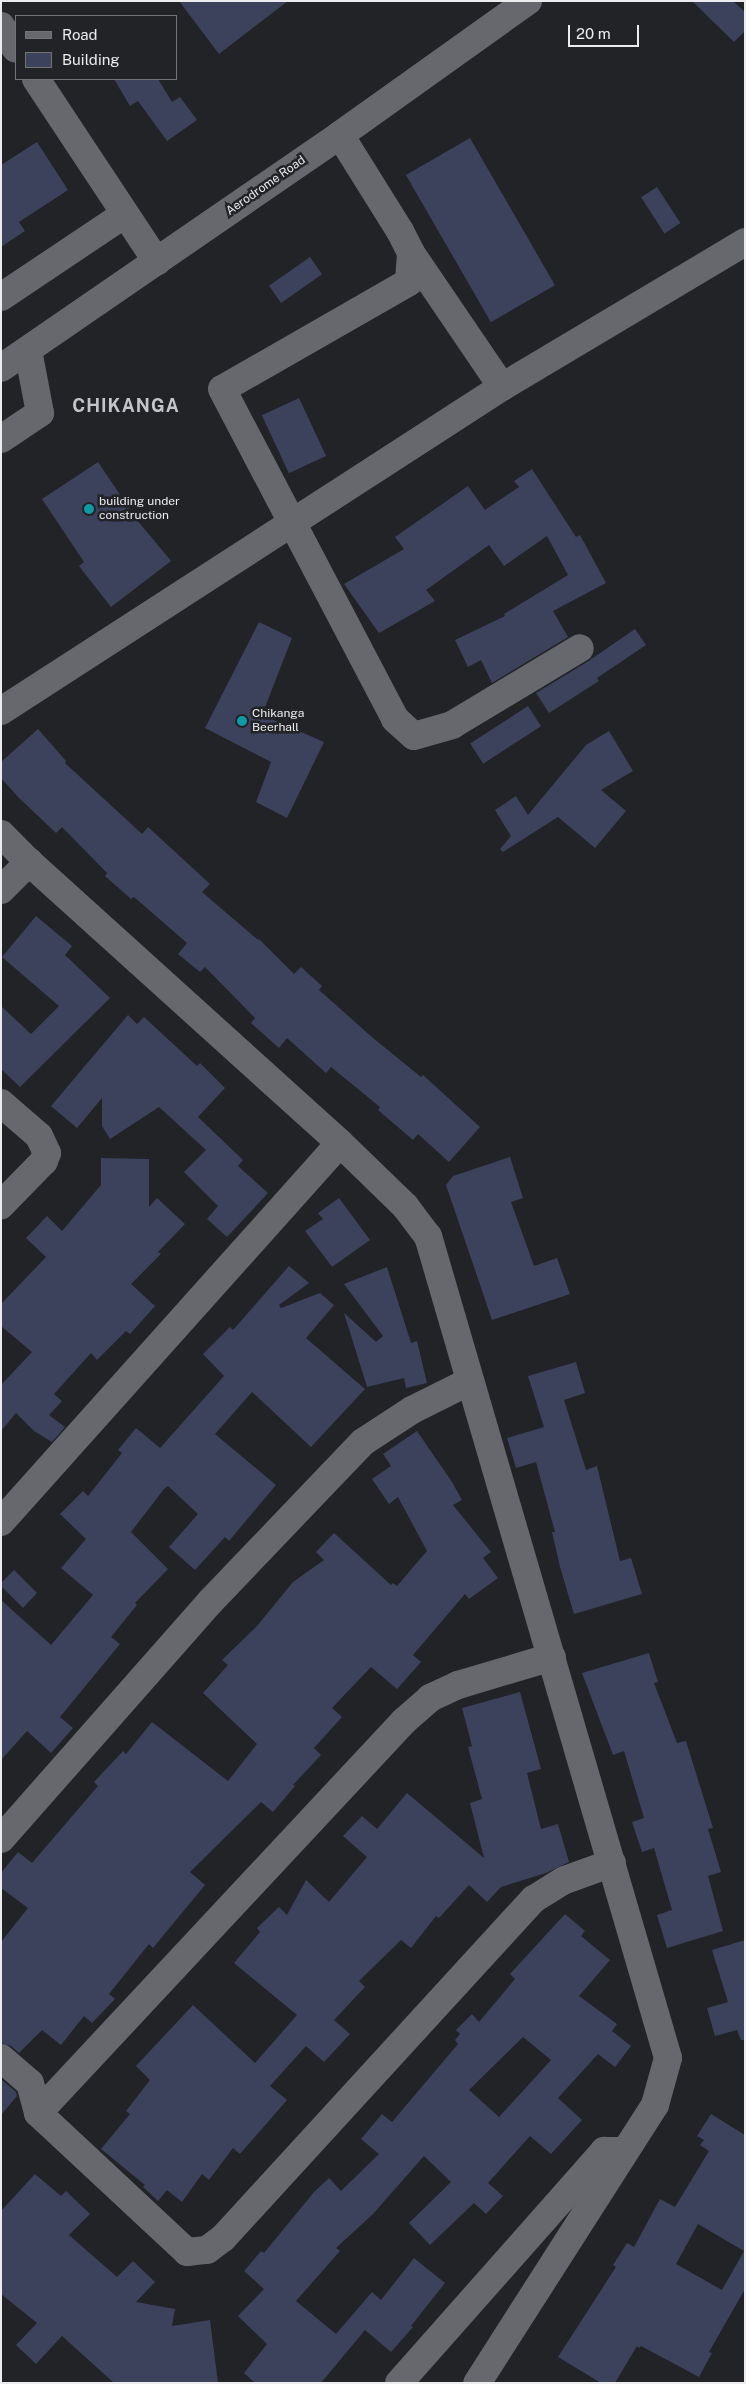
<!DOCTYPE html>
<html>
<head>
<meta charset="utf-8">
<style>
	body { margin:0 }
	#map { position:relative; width:746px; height:2384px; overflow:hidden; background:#222327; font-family:"Public Sans",sans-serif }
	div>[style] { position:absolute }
	.building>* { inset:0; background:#3c415c; transform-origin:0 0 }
	.minor>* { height:28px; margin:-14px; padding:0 14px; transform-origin:14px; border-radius:14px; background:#66686d }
	.dots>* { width:14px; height:14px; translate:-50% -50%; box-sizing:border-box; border:2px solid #222327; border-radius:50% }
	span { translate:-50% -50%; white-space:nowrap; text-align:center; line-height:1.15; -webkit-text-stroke:5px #222327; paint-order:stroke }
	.street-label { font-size:12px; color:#ececef }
	.poi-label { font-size:12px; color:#ececef }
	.left { translate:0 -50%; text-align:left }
	.district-label { font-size:18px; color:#c3c5ca; font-weight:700; letter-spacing:1px }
	.frame { position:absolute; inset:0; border:2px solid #ececef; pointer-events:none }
	.legend { position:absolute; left:15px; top:15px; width:162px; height:65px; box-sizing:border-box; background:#222327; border:1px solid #737377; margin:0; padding:6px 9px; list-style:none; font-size:15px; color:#ececef }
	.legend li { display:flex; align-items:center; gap:10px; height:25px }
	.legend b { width:25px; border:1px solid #737377 }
	.scale { position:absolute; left:568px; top:25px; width:71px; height:22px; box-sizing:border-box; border:2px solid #ececef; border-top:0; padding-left:6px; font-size:15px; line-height:18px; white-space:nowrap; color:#ececef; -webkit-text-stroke:4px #222327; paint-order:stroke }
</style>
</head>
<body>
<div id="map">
	<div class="building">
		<i style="clip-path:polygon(179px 1px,288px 1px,219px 54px)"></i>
		<i style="clip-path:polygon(692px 1px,733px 1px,745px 12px,745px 31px,734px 42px)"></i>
		<i style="clip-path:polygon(114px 79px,158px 79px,172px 102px,180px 97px,197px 120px,167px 141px,138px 101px,130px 106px)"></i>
		<i style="left:470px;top:138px;width:170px;height:74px;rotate:60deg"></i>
		<i style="clip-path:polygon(37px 142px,68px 190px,19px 222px,25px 231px,1px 247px,1px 165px)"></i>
		<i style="left:657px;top:187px;width:43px;height:19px;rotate:57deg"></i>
		<i style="left:310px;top:257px;width:21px;height:50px;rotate:55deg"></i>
		<i style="left:299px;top:398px;width:64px;height:41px;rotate:65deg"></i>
		<i style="clip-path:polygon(98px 462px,137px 520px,171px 561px,111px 607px,79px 566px,84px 562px,42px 499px)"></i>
		<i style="clip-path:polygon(532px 469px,576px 537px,580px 535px,606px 583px,553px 611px,568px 637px,492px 683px,481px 660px,468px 667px,455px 640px,505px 616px,504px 614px,568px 575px,547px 536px,504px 566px,489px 545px,426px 590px,435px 601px,379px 633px,344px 584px,404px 549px,395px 537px,468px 486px,485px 510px,519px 487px,514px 481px)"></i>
		<i style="clip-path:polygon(259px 622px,292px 638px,262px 715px,324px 742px,287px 818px,256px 802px,271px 762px,205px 728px)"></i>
		<i style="clip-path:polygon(635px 629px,646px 645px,597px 678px,599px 681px,549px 713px,536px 693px,587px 662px)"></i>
		<i style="left:528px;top:706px;width:24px;height:69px;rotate:57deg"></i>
		<i style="clip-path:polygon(38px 729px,66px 761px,65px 763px,142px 834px,148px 827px,210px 884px,202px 892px,258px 940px,259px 939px,294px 974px,301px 967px,322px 986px,319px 990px,373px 1038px,421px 1077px,423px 1075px,480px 1127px,449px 1162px,418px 1134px,413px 1140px,378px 1110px,380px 1107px,331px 1067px,326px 1073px,287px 1038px,279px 1048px,251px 1023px,255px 1018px,205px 967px,200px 972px,178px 954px,187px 943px,134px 897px,131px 899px,105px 876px,107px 873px,62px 827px,56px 833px,18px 797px,1px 778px,1px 762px)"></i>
		<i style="clip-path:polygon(609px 731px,633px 771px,601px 790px,626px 811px,595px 848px,558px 817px,503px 852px,500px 849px,511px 836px,495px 810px,516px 796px,528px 815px,586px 745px)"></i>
		<i style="clip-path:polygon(36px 916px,72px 946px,65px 955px,110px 998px,20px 1087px,1px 1069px,1px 1006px,31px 1034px,59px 1006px,2px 957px)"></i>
		<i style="clip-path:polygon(128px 1015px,137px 1024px,144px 1017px,197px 1066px,200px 1063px,225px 1088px,198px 1117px,243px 1160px,238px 1166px,268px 1193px,227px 1237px,207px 1219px,218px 1206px,184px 1172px,206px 1150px,159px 1107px,110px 1139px,102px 1126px,102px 1098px,77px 1128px,51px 1106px)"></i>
		<i style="clip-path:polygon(510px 1157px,523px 1198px,511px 1202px,534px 1266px,557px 1258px,570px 1294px,492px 1320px,446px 1185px,453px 1176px)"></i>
		<i style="clip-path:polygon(101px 1158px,149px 1159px,149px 1207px,157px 1198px,185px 1224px,158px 1252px,161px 1254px,131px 1284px,155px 1306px,130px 1334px,126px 1331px,97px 1360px,91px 1353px,54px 1394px,62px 1401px,49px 1415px,65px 1427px,52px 1442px,34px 1431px,16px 1413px,1px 1431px,1px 1385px,32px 1352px,1px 1326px,1px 1304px,46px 1257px,26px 1238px,47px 1216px,62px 1231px,101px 1185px)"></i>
		<i style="clip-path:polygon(339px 1198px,370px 1240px,332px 1267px,305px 1231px,323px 1219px,318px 1213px)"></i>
		<i style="clip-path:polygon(289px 1266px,309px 1283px,279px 1305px,281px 1308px,320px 1293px,334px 1305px,306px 1338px,365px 1389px,311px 1447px,252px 1392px,215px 1434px,276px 1485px,229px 1541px,225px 1537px,195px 1570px,169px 1547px,198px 1514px,168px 1486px,164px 1489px,131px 1532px,168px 1569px,135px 1603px,137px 1605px,111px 1637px,120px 1644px,60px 1717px,73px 1728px,51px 1753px,27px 1731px,1px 1760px,1px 1600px,51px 1645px,93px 1595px,61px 1568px,86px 1539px,60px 1514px,83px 1491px,88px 1496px,122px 1453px,118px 1450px,136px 1428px,160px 1448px,224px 1376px,203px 1354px,230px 1327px,233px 1330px)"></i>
		<i style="clip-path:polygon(387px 1267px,411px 1343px,417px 1341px,427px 1383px,406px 1388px,404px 1378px,367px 1387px,344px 1313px,376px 1342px,383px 1336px,344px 1284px)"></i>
		<i style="clip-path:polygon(576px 1362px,585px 1393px,564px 1400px,586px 1470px,597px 1466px,620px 1561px,631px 1558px,642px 1594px,574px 1614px,560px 1567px,552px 1532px,555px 1532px,536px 1462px,516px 1468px,507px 1438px,544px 1427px,528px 1376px)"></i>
		<i style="clip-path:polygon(417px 1431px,452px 1482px,462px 1500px,453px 1505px,491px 1552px,483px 1558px,498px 1578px,469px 1599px,465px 1594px,413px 1655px,421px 1662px,397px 1689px,371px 1667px,332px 1708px,342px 1717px,314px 1748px,321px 1755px,293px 1785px,295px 1786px,273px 1812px,261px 1802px,190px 1872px,205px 1885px,153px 1948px,149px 1944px,109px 1994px,115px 1999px,92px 2023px,84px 2016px,61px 2045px,42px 2030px,19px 2053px,11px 2046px,1px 2043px,1px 1942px,28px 1908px,1px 1888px,1px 1873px,18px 1852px,32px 1863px,98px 1786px,94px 1782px,123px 1751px,126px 1754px,152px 1722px,228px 1781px,257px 1744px,203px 1693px,228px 1665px,222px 1660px,257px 1626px,293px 1582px,324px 1560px,316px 1552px,334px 1533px,391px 1585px,393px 1583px,397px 1586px,427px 1551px,398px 1497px,389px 1504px,372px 1479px,391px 1466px,383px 1454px)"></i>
		<i style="clip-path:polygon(14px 1570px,37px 1593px,23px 1608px,1px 1586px,1px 1583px)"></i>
		<i style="clip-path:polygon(649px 1653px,658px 1682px,654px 1683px,677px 1743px,686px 1741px,713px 1828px,708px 1829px,721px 1872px,708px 1876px,723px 1931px,667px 1948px,657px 1915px,672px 1910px,654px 1848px,642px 1852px,632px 1822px,644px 1818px,624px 1751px,613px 1755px,582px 1673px)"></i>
		<i style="clip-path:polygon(520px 1692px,541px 1769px,527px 1773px,541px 1829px,558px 1824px,569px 1862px,546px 1873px,501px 1887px,487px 1902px,469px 1885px,439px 1918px,436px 1916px,411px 1948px,401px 1940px,359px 1981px,365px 1987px,334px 2020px,350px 2034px,324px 2062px,306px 2046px,270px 2086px,287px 2100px,240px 2154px,233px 2148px,209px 2180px,202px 2174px,182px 2202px,167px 2190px,158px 2201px,143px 2187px,145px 2185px,101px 2149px,130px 2114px,126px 2111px,150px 2080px,136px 2066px,193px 2005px,255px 2063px,297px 2015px,234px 1963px,260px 1932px,257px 1928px,279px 1907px,287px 1915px,306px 1880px,329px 1902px,367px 1857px,343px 1836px,362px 1816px,377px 1829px,407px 1793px,484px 1858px,470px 1803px,482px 1799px,468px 1747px,472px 1746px,462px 1708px)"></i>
		<i style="clip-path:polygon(evenodd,565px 1914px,585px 1931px,581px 1936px,610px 1960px,579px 1996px,617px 2024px,612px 2031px,631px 2046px,615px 2067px,598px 2054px,558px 2098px,582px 2120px,551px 2154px,530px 2136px,488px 2183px,503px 2196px,486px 2214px,474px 2203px,430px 2245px,409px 2223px,451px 2182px,424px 2156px,373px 2214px,336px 2248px,340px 2251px,296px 2301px,336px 2334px,372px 2292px,381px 2300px,414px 2258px,445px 2283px,411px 2326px,413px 2327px,391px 2352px,365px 2330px,321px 2383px,255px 2383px,244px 2373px,267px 2344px,238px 2316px,264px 2289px,244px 2271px,261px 2251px,264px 2253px,314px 2192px,329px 2178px,341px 2191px,379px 2154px,361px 2139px,382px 2114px,392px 2122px,458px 2044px,455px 2040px,460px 2034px,456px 2030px,472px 2014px,479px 2022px,515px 1979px,510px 1974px,565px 1914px,523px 2037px,551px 2060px,499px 2117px,469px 2090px,523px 2037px)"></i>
		<i style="clip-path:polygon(745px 1940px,745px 2040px,741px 2040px,737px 2030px,715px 2036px,707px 2008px,728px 2002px,712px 1950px)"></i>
		<i style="clip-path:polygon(1px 2079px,16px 2092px,17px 2096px,1px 2115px)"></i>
		<i style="clip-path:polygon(evenodd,711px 2114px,745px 2135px,745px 2289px,709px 2352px,712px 2353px,699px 2377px,641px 2346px,639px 2348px,637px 2346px,615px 2383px,601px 2383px,558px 2357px,616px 2267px,613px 2265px,627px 2243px,634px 2247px,660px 2199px,675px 2207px,709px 2151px,700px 2145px,704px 2140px,697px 2136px,711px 2114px,698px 2224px,744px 2251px,722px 2290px,676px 2264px,698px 2224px)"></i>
		<i style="clip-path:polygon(35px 2174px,61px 2196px,66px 2191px,90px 2214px,69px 2235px,117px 2277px,133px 2261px,155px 2282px,136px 2302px,175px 2309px,172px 2326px,210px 2320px,218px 2383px,114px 2383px,62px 2336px,36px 2364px,16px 2345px,37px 2323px,1px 2294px,1px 2211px)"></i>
	</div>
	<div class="minor">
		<i style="left:1px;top:26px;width:27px;rotate:57deg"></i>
		<i style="left:36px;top:79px;width:219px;rotate:56.5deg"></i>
		<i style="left:340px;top:135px;width:113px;rotate:58deg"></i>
		<i style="left:400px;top:231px;width:25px;rotate:63deg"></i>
		<i style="left:411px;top:253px;width:29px;rotate:94deg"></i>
		<i style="left:409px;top:282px;width:215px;rotate:150.2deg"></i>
		<i style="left:222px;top:389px;width:373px;rotate:62.3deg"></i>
		<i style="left:395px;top:719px;width:25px;rotate:42deg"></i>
		<i style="left:414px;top:736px;width:40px;rotate:-16deg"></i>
		<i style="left:452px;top:725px;width:149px;rotate:-31deg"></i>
		<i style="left:411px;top:253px;width:162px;rotate:55.8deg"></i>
		<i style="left:1px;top:297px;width:149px;rotate:-33.8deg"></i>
		<i style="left:1px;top:368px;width:411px;rotate:-34.5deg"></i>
		<i style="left:340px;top:135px;width:231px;rotate:-35.5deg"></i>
		<i style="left:1px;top:439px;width:47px;rotate:-33.7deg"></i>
		<i style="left:40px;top:413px;width:64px;rotate:-100.8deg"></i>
		<i style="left:1px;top:711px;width:597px;rotate:-32.89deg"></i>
		<i style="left:502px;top:387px;width:283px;rotate:-30.8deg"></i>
		<i style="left:1px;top:834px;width:40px;rotate:45deg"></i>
		<i style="left:29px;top:862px;width:419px;rotate:42.1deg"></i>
		<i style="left:340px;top:1143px;width:91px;rotate:44.1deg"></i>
		<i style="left:405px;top:1206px;width:38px;rotate:53deg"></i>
		<i style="left:428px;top:1236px;width:856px;rotate:73.72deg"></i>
		<i style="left:668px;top:2058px;width:49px;rotate:105.5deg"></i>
		<i style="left:655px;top:2105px;width:330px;rotate:122.6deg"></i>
		<i style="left:1px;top:890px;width:40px;rotate:-45deg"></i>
		<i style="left:1px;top:1103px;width:50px;rotate:41deg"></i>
		<i style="left:39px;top:1136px;width:19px;rotate:65deg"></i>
		<i style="left:47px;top:1153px;width:9px;rotate:111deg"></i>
		<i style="left:44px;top:1161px;width:62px;rotate:134.3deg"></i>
		<i style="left:1px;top:1522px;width:508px;rotate:-48.19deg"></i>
		<i style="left:1px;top:1839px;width:316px;rotate:-48.6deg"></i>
		<i style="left:210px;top:1602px;width:221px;rotate:-46.3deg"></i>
		<i style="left:363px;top:1442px;width:59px;rotate:-33.1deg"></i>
		<i style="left:412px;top:1410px;width:65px;rotate:-26.6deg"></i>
		<i style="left:1px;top:2058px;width:38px;rotate:41deg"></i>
		<i style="left:30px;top:2083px;width:31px;rotate:75deg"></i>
		<i style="left:38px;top:2113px;width:204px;rotate:43deg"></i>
		<i style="left:187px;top:2252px;width:20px;rotate:-6deg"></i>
		<i style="left:207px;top:2250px;width:20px;rotate:-37deg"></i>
		<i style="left:223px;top:2238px;width:460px;rotate:-47.5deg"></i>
		<i style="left:534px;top:1899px;width:36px;rotate:-32deg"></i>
		<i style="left:565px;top:1880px;width:50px;rotate:-19.9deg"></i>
		<i style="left:38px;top:2113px;width:536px;rotate:-46.96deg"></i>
		<i style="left:404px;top:1721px;width:35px;rotate:-41deg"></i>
		<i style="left:430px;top:1698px;width:31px;rotate:-25deg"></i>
		<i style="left:458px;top:1685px;width:98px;rotate:-16.6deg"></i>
		<i style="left:399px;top:2383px;width:310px;rotate:-48.5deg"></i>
		<i style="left:604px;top:2151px;width:20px"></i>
	</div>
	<div class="dots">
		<i style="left:89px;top:509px;background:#0f9aa8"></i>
		<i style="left:242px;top:721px;background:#0f9aa8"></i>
	</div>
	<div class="street-label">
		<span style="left:266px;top:186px;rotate:-35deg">Aerodrome Road</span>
	</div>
	<div class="poi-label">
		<span class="left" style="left:99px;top:509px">building under<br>construction</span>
		<span class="left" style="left:252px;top:721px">Chikanga<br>Beerhall</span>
	</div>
	<div class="district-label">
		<span style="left:126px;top:406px">CHIKANGA</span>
	</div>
	<div class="frame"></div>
	<ul class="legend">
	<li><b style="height:6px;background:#66686d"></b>Road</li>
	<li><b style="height:14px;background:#3c415c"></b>Building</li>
	</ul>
	<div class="scale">20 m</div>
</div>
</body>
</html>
